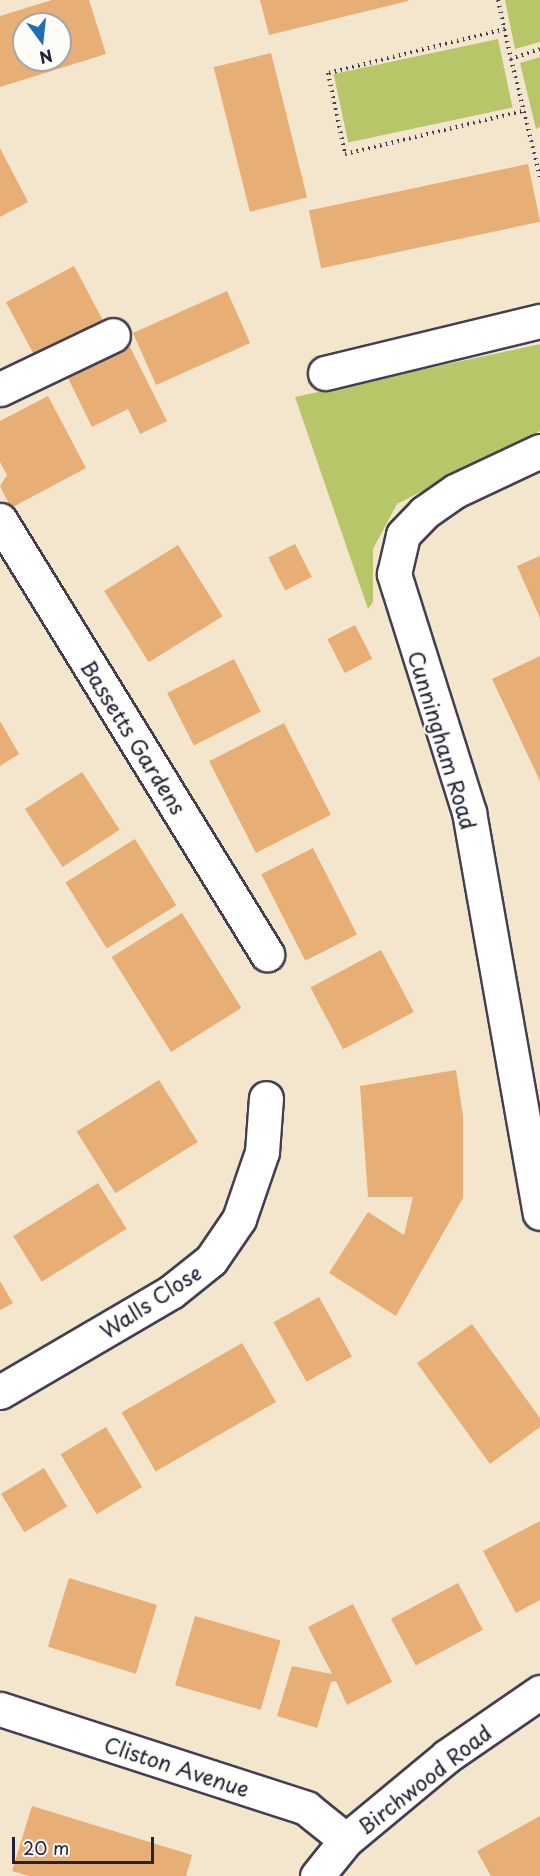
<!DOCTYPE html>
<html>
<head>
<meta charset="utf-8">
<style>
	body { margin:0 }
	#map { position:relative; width:540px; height:1876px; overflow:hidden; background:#f4e6cd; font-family:"Playpen Sans",sans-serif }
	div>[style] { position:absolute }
	.green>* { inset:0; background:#b7c668; transform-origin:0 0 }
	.building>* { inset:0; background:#e7ae75; transform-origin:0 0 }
	.path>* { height:4px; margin-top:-2px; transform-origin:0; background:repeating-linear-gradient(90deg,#423f51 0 1.5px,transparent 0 6px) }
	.roads { filter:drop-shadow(2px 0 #423f51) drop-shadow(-2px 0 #423f51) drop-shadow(0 2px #423f51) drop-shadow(0 -2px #423f51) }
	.street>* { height:33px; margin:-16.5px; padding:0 16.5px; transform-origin:16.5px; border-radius:16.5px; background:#fff }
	span { translate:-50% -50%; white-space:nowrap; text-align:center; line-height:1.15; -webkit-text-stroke:4.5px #fdfcf7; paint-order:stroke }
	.street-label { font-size:21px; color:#22223b }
	.north { position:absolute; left:12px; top:12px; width:60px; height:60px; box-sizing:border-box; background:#fdfcf7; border:2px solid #a5a5ac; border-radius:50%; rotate:165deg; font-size:16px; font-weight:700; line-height:24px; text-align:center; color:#22223b }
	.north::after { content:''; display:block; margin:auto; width:21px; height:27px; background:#1f6fb2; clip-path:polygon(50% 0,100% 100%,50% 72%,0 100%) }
	.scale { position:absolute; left:12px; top:1837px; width:142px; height:27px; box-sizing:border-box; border:3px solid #22223b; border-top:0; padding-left:8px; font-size:18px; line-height:21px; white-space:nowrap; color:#22223b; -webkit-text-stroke:4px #fdfcf7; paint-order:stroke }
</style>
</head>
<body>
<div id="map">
	<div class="green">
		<i style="clip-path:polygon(505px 0,540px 0,540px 42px,515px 49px)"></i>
		<i style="left:498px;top:39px;width:70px;height:168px;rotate:78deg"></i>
		<i style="clip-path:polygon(540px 57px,540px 127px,536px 129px,520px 63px)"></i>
		<i style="clip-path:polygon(540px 344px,540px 431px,397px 504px,373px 549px,373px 602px,368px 609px,295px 397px)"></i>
	</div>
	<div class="building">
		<i style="clip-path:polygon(evenodd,52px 0,89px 0,106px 54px,0 87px,0 16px,52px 0,24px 24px,60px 24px,60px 60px,24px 60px,24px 24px)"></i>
		<i style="clip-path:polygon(260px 0,408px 0,408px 1px,269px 35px)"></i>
		<i style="left:271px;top:53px;width:149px;height:59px;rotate:76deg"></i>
		<i style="clip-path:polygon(0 148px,28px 202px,0 217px)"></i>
		<i style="left:528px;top:164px;width:59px;height:224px;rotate:78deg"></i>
		<i style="left:74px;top:266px;width:61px;height:77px;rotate:62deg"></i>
		<i style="left:227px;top:291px;width:57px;height:103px;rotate:66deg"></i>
		<i style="clip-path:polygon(130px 347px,167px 421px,140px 434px,128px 409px,92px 427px,68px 378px)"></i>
		<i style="clip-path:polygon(48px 396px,86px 468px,11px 508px,0 486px,7px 475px,0 462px,0 421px)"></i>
		<i style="left:295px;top:544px;width:37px;height:30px;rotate:63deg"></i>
		<i style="left:178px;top:545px;width:84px;height:87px;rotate:58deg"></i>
		<i style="clip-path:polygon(540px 556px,540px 618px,517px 566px)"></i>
		<i style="left:355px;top:625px;width:38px;height:31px;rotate:63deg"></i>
		<i style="clip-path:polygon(540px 656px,540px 781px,492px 679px)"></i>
		<i style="left:234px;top:659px;width:59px;height:75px;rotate:63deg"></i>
		<i style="clip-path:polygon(0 721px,19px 754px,0 766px)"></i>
		<i style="left:284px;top:723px;width:103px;height:84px;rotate:63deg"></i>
		<i style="left:82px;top:772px;width:69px;height:68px;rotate:57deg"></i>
		<i style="left:135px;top:839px;width:78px;height:82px;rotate:58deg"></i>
		<i style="left:313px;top:848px;width:97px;height:58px;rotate:63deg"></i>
		<i style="left:182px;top:913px;width:112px;height:83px;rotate:58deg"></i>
		<i style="left:381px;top:950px;width:70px;height:80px;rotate:62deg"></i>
		<i style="clip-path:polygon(456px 1070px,463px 1116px,463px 1198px,396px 1316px,329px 1273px,368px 1212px,404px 1235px,413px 1197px,368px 1197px,360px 1086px)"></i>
		<i style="left:159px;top:1080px;width:73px;height:97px;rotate:58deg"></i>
		<i style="left:98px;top:1183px;width:54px;height:100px;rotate:58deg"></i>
		<i style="clip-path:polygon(0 1281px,13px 1303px,0 1310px)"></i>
		<i style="left:319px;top:1297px;width:68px;height:52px;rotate:61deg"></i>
		<i style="clip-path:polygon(472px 1324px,540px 1418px,540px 1427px,490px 1464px,417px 1363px)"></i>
		<i style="left:242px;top:1343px;width:68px;height:139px;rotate:60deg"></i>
		<i style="left:106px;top:1427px;width:70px;height:53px;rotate:59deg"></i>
		<i style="left:44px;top:1468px;width:45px;height:50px;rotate:59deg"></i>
		<i style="clip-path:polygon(540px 1521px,540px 1600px,516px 1613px,483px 1551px)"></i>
		<i style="left:69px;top:1578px;width:92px;height:72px;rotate:17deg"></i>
		<i style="left:458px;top:1583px;width:53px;height:76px;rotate:62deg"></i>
		<i style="clip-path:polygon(353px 1604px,392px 1682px,347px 1705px,336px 1681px,331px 1682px,317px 1728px,277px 1716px,292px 1666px,332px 1674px,308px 1627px)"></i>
		<i style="left:195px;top:1616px;width:89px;height:72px;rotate:16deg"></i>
		<i style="clip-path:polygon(32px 1806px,192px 1855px,186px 1876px,29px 1876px,12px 1871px)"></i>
		<i style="clip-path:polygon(540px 1816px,540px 1876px,491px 1876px,477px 1851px)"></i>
	</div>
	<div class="path">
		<i style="left:498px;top:0;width:60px;rotate:77.6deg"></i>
		<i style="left:505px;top:29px;width:182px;rotate:166deg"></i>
		<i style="left:328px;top:73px;width:83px;rotate:78.1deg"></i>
		<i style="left:345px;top:154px;width:183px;rotate:-13.6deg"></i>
		<i style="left:540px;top:49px;width:31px;rotate:161deg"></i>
		<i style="left:511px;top:59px;width:122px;rotate:76.2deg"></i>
	</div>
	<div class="roads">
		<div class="street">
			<i style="left:325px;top:373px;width:221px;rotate:-13.6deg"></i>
			<i style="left:0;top:389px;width:125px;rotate:-25.5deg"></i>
			<i style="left:540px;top:451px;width:94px;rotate:154.8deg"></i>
			<i style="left:455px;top:491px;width:38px;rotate:145deg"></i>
			<i style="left:424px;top:513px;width:30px;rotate:134deg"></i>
			<i style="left:403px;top:535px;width:40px;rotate:103deg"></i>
			<i style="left:394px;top:574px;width:250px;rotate:72.5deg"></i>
			<i style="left:469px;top:812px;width:407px;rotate:80deg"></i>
			<i style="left:0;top:520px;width:510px;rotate:58.4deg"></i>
			<i style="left:0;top:1392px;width:198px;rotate:-30.3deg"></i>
			<i style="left:171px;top:1292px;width:51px;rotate:-38.7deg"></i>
			<i style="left:211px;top:1260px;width:50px;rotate:-55.7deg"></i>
			<i style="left:239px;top:1219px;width:71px;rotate:-71.1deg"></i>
			<i style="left:262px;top:1152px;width:54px;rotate:-85.8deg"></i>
			<i style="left:0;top:1709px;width:322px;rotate:17.9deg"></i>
			<i style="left:306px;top:1808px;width:51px;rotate:38.7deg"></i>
			<i style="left:317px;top:1876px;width:46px;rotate:-51.1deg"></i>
			<i style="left:346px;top:1840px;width:131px;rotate:-39.7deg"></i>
			<i style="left:447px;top:1756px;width:113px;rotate:-34.5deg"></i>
		</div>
	</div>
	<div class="street-label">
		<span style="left:134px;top:737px;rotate:58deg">Bassetts Gardens</span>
		<span style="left:443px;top:740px;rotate:73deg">Cunningham Road</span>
		<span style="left:150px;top:1301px;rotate:-33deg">Walls Close</span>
		<span style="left:177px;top:1766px;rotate:18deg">Cliston Avenue</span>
		<span style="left:424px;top:1779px;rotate:-38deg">Birchwood Road</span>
	</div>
	<div class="north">N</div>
	<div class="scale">20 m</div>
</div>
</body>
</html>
